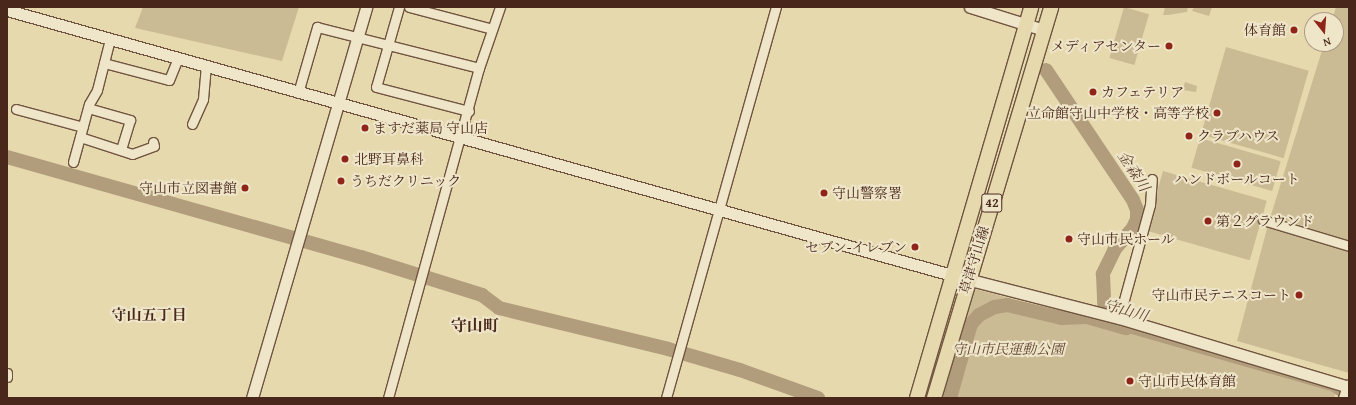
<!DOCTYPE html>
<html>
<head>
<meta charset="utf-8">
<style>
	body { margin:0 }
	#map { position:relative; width:1356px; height:405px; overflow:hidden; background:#e6d9ae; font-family:"Gentium Book Plus","Noto Serif JP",serif }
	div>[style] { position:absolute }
	.green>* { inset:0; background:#cbbb95; transform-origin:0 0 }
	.water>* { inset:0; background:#b19c7c }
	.river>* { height:14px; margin:-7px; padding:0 7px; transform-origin:7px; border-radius:7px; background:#b19c7c }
	.roads { filter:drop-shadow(1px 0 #70543f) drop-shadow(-1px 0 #70543f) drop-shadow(0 1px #70543f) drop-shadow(0 -1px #70543f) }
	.minor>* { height:9px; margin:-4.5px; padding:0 4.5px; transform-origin:4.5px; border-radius:4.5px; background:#efe6ca }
	.tertiary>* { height:11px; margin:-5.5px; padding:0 5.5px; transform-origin:5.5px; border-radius:5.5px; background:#efe6ca }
	.primary>* { height:14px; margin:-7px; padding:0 7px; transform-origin:7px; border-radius:7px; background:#e6d9ae }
	.dots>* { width:11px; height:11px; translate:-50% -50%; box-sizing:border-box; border:2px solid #efe6ca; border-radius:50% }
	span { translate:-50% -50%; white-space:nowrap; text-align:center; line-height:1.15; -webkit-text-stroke:4px #efe6ca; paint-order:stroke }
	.shield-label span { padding:1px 3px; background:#efe6ca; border:1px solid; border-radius:3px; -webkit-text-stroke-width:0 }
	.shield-label { font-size:13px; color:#49271a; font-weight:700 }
	.poi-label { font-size:14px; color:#49271a }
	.right { translate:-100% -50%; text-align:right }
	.left { translate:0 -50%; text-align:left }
	.street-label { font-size:14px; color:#49271a }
	.park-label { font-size:14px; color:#634533; font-style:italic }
	.water-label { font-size:15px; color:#634432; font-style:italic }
	.neighbourhood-label { font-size:15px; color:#49271a; font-weight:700 }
	.quarter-label { font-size:16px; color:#49271a; font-weight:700 }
	.frame { position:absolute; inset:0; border:8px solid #49271a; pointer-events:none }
	.north { position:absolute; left:1304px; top:12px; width:40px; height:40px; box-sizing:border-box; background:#efe6ca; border:1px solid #ad9a84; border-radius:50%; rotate:163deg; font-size:11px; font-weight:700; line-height:16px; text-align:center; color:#49271a }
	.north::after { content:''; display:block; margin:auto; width:14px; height:18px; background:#8f2418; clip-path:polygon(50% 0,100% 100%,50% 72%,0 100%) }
</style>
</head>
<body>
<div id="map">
	<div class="green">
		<i style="clip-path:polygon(143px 7px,299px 7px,282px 61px,135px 28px)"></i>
		<i style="left:1124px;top:7px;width:26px;height:53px;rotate:16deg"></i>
		<i style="clip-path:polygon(1165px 7px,1188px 7px,1187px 12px,1168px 15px,1163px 15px)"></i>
		<i style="clip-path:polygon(1194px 7px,1212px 7px,1209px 16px,1192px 11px)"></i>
		<i style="clip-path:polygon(1336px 7px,1349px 7px,1349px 242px,1271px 215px,1324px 44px,1336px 44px,1336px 20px,1332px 20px)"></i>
		<i style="left:1226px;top:47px;width:86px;height:91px;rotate:16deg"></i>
		<i style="clip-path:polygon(1185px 82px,1197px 86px,1196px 92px,1183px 90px)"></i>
		<i style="left:1200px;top:138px;width:84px;height:31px;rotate:16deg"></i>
		<i style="left:1163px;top:171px;width:108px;height:62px;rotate:16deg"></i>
		<i style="clip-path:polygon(1268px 225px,1349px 250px,1349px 373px,1237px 341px)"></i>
		<i style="clip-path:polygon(975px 289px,1339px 384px,1334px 398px,942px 398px)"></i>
	</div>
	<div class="water">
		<i style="clip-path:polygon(1107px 319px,1334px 384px,1349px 396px,1341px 398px,1331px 391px,1107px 327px)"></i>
	</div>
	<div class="river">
		<i style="left:1046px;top:70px;width:156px;rotate:56.2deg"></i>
		<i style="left:1133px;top:200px;width:11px;rotate:68deg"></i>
		<i style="left:1137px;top:210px;width:9px;rotate:90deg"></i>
		<i style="left:1137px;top:219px;width:10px;rotate:114deg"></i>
		<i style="left:1133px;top:228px;width:28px;rotate:131deg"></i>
		<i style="left:1115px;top:249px;width:28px;rotate:116deg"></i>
		<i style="left:1103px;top:274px;width:48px;rotate:87.6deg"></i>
		<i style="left:7px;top:157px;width:368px;rotate:15.8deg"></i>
		<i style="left:361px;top:257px;width:127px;rotate:17.4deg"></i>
		<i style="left:482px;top:295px;width:21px;rotate:37deg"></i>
		<i style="left:499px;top:308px;width:174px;rotate:13.6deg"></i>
		<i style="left:668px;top:349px;width:75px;rotate:16.3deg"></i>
		<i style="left:740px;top:370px;width:83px;rotate:19.7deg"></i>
		<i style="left:950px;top:398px;width:77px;rotate:-74.2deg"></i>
		<i style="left:971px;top:324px;width:12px;rotate:-48deg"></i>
		<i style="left:979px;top:315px;width:18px;rotate:-27deg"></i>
		<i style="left:995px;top:307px;width:12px;rotate:-9deg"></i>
		<i style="left:1007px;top:305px;width:57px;rotate:13.3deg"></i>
		<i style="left:1062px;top:318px;width:25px;rotate:-2deg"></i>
		<i style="left:1087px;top:317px;width:41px;rotate:15.8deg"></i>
	</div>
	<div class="roads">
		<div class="minor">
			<i style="left:399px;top:7px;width:83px;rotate:106deg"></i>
			<i style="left:376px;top:87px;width:96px;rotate:14.5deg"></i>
			<i style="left:409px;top:7px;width:86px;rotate:14.8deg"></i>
			<i style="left:104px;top:63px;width:67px;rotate:14.7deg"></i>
			<i style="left:169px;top:80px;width:24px;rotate:-68deg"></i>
			<i style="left:298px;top:93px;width:69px;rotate:-73.9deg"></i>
			<i style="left:317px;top:27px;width:167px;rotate:14.2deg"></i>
			<i style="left:88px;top:108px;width:44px;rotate:15.9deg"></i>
			<i style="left:130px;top:120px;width:31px;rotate:107deg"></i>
			<i style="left:16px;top:109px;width:69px;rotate:15deg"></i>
			<i style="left:192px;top:124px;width:27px;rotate:-66deg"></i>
			<i style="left:203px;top:99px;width:32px;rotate:-85deg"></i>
			<i style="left:80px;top:137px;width:55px;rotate:18.1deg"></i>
			<i style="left:132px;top:154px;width:23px;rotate:-20deg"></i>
			<i style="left:154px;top:146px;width:4px;rotate:-104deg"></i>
			<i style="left:73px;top:162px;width:60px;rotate:-74.6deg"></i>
			<i style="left:89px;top:104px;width:16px;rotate:-60deg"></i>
			<i style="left:97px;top:90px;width:53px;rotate:-75.7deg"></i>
			<i style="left:1263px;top:220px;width:90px;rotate:16.8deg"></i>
			<i style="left:1119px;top:318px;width:117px;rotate:-74.7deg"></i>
			<i style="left:1150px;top:205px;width:26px;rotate:-86deg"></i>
			<i style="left:7px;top:373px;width:4px;rotate:90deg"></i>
			<i style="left:388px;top:398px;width:342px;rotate:-74.6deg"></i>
			<i style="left:479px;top:68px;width:65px;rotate:-71deg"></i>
			<i style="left:666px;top:398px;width:406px;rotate:-74.3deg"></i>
		</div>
		<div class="tertiary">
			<i style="left:970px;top:7px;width:77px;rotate:17.3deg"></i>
			<i style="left:7px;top:10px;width:985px;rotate:15.67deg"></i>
			<i style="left:955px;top:276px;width:169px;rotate:14.4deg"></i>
			<i style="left:1119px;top:318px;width:240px;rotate:16.7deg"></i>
			<i style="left:252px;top:398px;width:407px;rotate:-73.7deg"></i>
			<i style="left:1344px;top:398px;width:13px;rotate:-72deg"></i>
		</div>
		<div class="primary">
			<i style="left:917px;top:398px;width:407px;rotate:-73.7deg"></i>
			<i style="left:934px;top:398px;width:408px;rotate:-73.3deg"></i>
		</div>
	</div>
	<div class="dots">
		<i style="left:1294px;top:30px;background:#8f2418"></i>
		<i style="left:1169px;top:46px;background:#8f2418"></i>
		<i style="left:1093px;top:92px;background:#8f2418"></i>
		<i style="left:1217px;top:113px;background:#8f2418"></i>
		<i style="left:365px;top:128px;background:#8f2418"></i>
		<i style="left:1189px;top:136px;background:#8f2418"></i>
		<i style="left:345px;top:159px;background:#8f2418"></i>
		<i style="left:1237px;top:164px;background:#8f2418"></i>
		<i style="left:341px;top:181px;background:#8f2418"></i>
		<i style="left:245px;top:188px;background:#8f2418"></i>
		<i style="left:824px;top:193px;background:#8f2418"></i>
		<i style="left:1208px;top:221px;background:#8f2418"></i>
		<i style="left:1069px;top:239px;background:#8f2418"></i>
		<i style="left:915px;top:247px;background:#8f2418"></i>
		<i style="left:1299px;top:295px;background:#8f2418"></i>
		<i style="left:1130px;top:381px;background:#8f2418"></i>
	</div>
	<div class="shield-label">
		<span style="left:992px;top:203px">42</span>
	</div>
	<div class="poi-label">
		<span class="right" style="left:1286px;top:30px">体育館</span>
		<span class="right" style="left:1161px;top:46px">メディアセンター</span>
		<span class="left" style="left:1101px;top:92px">カフェテリア</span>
		<span class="right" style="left:1209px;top:113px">立命館守山中学校・高等学校</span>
		<span class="left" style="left:373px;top:128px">ますだ薬局 守山店</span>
		<span class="left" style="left:1197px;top:136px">クラブハウス</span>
		<span class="left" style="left:354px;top:159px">北野耳鼻科</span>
		<span style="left:1237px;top:179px">ハンドボールコート</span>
		<span class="left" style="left:350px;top:181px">うちだクリニック</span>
		<span class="right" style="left:237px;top:188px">守山市立図書館</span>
		<span class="left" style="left:832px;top:193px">守山警察署</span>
		<span class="left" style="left:1216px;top:221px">第２グラウンド</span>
		<span class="left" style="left:1077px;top:239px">守山市民ホール</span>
		<span class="right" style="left:907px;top:247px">セブン-イレブン</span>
		<span class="right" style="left:1291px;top:295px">守山市民テニスコート</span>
		<span class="left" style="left:1138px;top:381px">守山市民体育館</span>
	</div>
	<div class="street-label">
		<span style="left:974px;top:260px;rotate:-73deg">草津守山線</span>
	</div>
	<div class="park-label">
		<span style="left:1008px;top:349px">守山市民運動公園</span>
	</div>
	<div class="water-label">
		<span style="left:1134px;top:171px;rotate:57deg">金森川</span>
		<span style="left:1126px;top:310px;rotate:16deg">守山川</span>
	</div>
	<div class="neighbourhood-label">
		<span style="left:149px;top:315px">守山五丁目</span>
	</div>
	<div class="quarter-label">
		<span style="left:475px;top:325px">守山町</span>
	</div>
	<div class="frame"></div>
	<div class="north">N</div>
</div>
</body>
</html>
